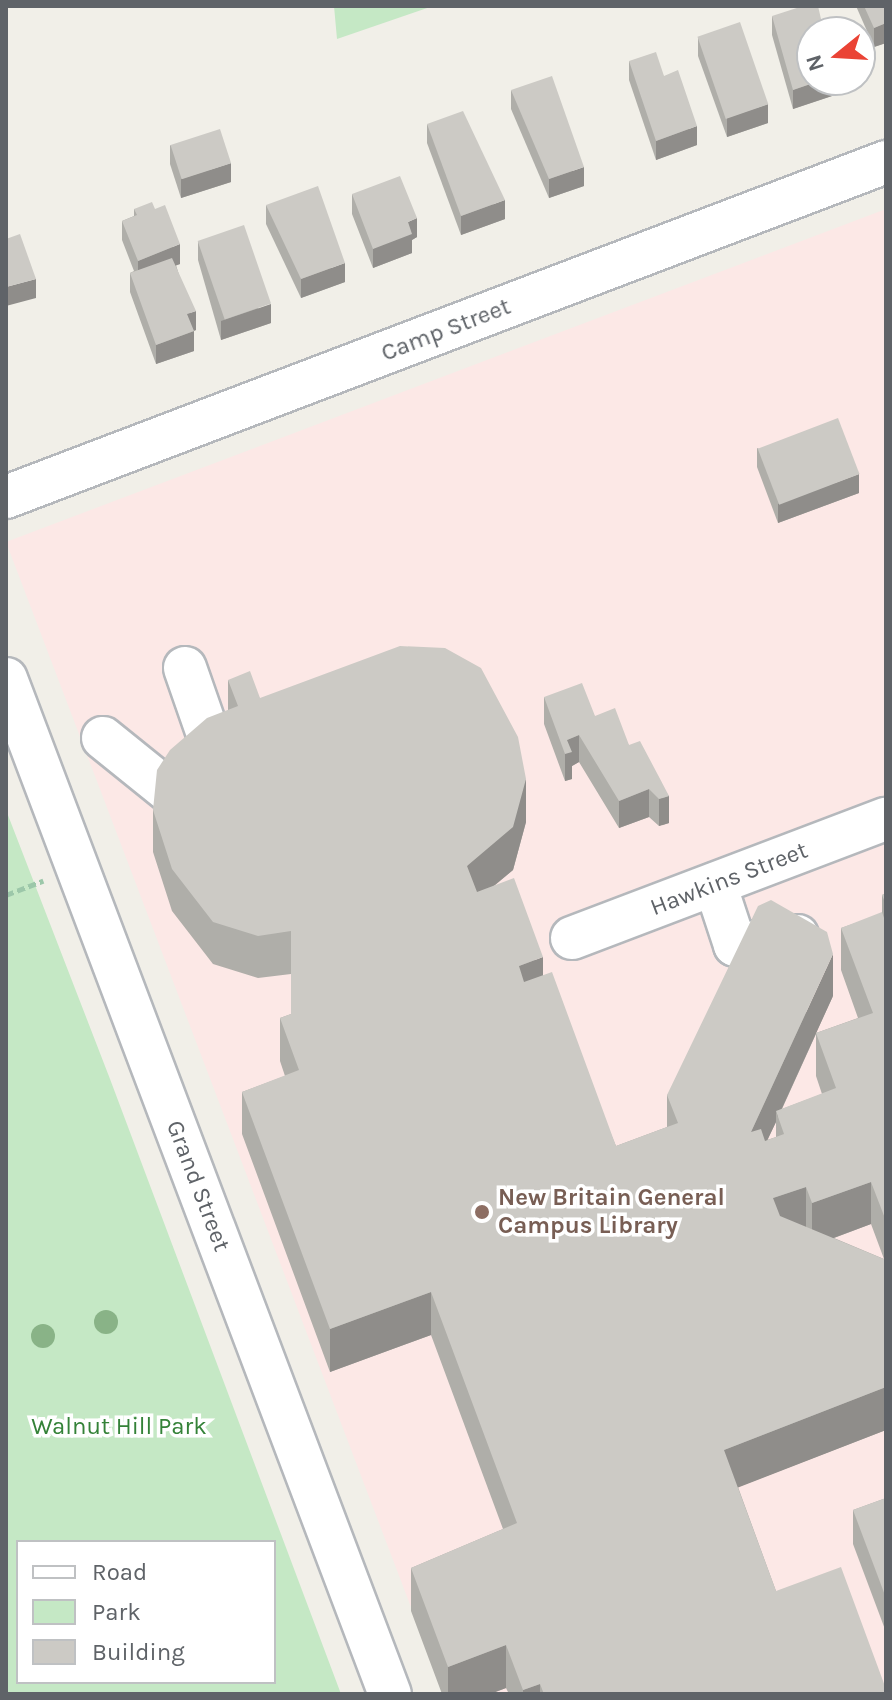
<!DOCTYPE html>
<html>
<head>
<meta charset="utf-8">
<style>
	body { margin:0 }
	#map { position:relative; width:892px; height:1700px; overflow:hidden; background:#f1efe8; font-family:Karla,sans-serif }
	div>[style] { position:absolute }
	.medical>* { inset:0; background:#fce8e6 }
	.green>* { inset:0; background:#c5e8c5 }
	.path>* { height:5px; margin-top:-2.5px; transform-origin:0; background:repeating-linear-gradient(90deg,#9cc7a9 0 8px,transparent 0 12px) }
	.roads { filter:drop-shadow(2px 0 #b5b8bc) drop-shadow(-2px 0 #b5b8bc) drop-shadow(0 2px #b5b8bc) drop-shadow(0 -2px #b5b8bc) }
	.minor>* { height:42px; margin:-21px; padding:0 21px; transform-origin:21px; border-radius:21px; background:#fff }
	.trees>* { width:24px; height:24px; margin:-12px; border-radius:50%; background:#89b387 }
	.wall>* { inset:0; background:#afaea9 }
	.shaded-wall>* { inset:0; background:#8f8d8a }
	.building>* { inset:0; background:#cccac5; transform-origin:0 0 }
	.dots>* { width:22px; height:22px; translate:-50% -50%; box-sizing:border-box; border:4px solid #fff; border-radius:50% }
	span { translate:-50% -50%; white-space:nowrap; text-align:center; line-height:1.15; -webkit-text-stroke:7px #fff; paint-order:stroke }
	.street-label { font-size:24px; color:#5f6368 }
	.education-label { font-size:24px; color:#785e54; font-weight:700 }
	.left { translate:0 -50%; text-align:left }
	.park-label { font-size:24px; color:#348238 }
	.frame { position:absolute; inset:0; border:8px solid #5f6368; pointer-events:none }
	.legend { position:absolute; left:16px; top:1540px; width:260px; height:144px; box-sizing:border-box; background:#fff; border:2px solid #bfc1c3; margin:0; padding:10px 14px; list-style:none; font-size:24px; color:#5f6368 }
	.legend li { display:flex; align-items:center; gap:16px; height:40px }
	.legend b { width:40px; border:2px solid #bfc1c3 }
	.north { position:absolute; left:796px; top:16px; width:80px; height:80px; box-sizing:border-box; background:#fff; border:2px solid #bfc1c3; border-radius:50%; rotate:252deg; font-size:22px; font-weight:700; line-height:32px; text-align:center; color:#5f6368 }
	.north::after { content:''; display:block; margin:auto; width:28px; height:36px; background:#ea4335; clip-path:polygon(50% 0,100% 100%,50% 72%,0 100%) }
</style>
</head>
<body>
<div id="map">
	<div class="medical">
		<i style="clip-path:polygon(886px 209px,886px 1694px,444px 1694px,6px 542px)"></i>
	</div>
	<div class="green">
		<i style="clip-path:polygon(334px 6px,433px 6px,337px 39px)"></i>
		<i style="clip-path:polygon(evenodd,6px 810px,110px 1079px,341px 1694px,6px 1694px,6px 810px,18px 1542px,274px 1542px,274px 1682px,18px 1682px,18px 1542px)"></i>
	</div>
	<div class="path">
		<i style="left:6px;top:895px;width:40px;rotate:-21deg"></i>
	</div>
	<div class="roads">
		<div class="minor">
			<i style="left:6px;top:497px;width:942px;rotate:-20.84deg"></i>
			<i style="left:185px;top:668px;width:94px;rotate:70.8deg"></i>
			<i style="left:6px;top:679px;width:1085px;rotate:69.28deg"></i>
			<i style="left:103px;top:738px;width:86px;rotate:38.9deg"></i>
			<i style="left:715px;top:884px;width:64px;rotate:71.8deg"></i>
			<i style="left:735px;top:945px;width:63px;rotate:-8.3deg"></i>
			<i style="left:572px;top:938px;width:336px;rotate:-20.8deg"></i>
		</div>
	</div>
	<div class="trees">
		<i style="left:106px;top:1322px"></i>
		<i style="left:43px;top:1336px"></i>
	</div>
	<div class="wall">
		<i style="clip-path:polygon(856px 6px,886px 6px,886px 43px,874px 47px)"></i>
		<i style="clip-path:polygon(772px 16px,835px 80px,835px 95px,793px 109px,772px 35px)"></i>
		<i style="clip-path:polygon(698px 37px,768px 123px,727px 137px,698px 56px)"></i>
		<i style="clip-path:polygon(629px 61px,664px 76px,697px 145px,656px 160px,629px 80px)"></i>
		<i style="clip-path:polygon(511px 90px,584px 186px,549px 198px,511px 109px)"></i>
		<i style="clip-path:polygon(427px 124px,505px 219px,461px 235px,427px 143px)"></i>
		<i style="clip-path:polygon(170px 145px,231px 182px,181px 198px,170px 164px)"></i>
		<i style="clip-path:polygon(352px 194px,417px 237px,412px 240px,412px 253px,373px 268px,352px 214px)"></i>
		<i style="clip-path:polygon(266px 205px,345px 282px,301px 298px,266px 224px)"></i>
		<i style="clip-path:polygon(134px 209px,155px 209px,180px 264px,176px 265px,196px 330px,194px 331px,194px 351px,156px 364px,130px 292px,130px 273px,134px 271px,122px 240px,122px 221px,134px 216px)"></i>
		<i style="clip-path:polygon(198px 241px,271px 323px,221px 340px,198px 260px)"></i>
		<i style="clip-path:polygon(757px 448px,859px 493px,778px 523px,757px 467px)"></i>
		<i style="clip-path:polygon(evenodd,228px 680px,260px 698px,526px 822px,513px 870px,494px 886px,543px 975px,616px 1146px,667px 1127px,667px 1095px,833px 996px,816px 1033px,858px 1018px,841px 970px,841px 928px,882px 914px,882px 895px,886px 893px,886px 1430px,738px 1487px,776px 1591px,886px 1694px,509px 1694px,506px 1688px,490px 1694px,442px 1694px,411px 1611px,411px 1568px,503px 1529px,431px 1335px,330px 1372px,242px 1134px,242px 1092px,285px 1076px,280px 1061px,280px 1018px,291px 1014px,291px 974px,258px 978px,213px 964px,172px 911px,153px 852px,153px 810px,228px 710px,228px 680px,816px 1034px,816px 1076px,822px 1094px,782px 1109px,816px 1034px,228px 680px,776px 1122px,776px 1137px,767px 1140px,776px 1122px,228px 680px,871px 1224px,884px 1259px,834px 1238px,871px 1224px)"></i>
		<i style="clip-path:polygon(544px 697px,595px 716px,629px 745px,669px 796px,669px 823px,659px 826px,649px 817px,619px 828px,579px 762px,572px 766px,572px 779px,565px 781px,544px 724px)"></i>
		<i style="clip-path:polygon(886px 1498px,886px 1632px,853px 1544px,853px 1510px)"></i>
	</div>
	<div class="shaded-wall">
		<i style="clip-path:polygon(886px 23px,886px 43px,874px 47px,874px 28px)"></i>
		<i style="clip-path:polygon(822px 80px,835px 80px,835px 95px,793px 109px,793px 90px)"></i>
		<i style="clip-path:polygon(768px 104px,768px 123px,727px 137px,727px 118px)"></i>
		<i style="clip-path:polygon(697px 126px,697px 145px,656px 160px,656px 141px)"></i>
		<i style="clip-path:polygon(231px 163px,231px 182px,181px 198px,181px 179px)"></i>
		<i style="clip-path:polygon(584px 167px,584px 186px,549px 198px,549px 179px)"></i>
		<i style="clip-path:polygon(505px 200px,505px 219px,461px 235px,461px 216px)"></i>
		<i style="clip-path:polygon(417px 218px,417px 237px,412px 240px,412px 253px,373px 268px,373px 249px,408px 222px)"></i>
		<i style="clip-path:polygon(180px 244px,180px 264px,138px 280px,138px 261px)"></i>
		<i style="clip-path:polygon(345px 263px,345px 282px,301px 298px,301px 279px)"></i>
		<i style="clip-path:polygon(36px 279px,36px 298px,6px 306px,6px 287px)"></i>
		<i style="clip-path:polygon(271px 304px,271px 323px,221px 340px,221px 321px)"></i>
		<i style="clip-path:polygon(196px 311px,196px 330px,187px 333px,187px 314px)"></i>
		<i style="clip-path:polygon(194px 331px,194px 351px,156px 364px,156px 345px)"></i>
		<i style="clip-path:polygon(859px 474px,859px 493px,778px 523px,778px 504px)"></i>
		<i style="clip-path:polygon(579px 735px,579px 762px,572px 766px,572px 779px,565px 781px,565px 754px,567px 740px)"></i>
		<i style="clip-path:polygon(526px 779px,526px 822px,513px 870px,467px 908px,467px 866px)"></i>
		<i style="clip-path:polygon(649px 789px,649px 817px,619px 828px,619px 801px)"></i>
		<i style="clip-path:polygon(669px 796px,669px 823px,659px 826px,659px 799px)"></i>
		<i style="clip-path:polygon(833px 954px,833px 996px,778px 1117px,776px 1111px,776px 1122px,751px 1175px,751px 1132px)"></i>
		<i style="clip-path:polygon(543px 957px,543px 1000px,519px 1009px,519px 966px)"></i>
		<i style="clip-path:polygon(871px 1182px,871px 1224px,812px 1246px,812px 1203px)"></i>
		<i style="clip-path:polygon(806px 1187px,806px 1229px,773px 1241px,773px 1198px)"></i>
		<i style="clip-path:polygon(431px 1292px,431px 1335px,330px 1372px,330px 1329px)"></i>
		<i style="clip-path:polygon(886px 1387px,886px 1430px,724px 1493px,724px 1450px)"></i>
		<i style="clip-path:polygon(506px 1645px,506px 1688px,490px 1694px,448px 1694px,448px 1667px)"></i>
		<i style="clip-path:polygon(540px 1684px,540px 1694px,523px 1694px,523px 1690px)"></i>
	</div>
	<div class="building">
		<i style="clip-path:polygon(803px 6px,818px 6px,824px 32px,812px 32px,812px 80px,822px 80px,793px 90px,772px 16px)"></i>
		<i style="clip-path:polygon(864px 6px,886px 6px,886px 23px,874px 28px)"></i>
		<i style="left:740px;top:22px;width:87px;height:45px;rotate:71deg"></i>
		<i style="clip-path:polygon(656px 52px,664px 76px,678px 70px,697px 126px,656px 141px,629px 61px)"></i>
		<i style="clip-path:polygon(552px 76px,584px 167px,549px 179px,511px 90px)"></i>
		<i style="clip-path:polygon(463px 111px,505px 200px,461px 216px,427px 124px)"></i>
		<i style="left:220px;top:129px;width:36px;height:52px;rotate:72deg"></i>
		<i style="clip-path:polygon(400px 176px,417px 218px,408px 222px,412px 234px,373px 249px,352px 194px)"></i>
		<i style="clip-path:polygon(318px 186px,345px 263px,301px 279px,266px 205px)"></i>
		<i style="clip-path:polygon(152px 202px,155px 209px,165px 205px,180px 244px,138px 261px,122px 221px,137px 215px,134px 209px)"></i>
		<i style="left:244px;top:225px;width:83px;height:49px;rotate:71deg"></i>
		<i style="clip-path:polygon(20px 234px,36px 279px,6px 287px,6px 239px)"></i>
		<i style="clip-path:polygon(172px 258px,196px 311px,187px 314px,194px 331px,156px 345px,130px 273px)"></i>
		<i style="left:838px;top:418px;width:60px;height:86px;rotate:69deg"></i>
		<i style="clip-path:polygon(400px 646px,445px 648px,481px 668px,518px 737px,526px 779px,513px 827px,467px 866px,477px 892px,514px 878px,543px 957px,519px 966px,524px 982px,552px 972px,616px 1146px,678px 1123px,667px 1095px,758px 906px,771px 900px,827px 932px,833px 954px,751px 1132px,761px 1129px,765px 1141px,784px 1134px,776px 1111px,836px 1088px,816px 1033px,873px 1013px,841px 928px,882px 912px,886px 924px,886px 1221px,871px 1182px,812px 1203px,806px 1187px,773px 1198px,780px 1216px,886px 1260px,886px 1387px,724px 1450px,776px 1591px,841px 1567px,886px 1689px,886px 1694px,544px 1694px,540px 1684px,523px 1690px,506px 1645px,448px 1667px,411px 1568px,517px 1523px,431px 1292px,330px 1329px,242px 1092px,299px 1070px,280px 1018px,291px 1014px,291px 931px,258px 936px,213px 922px,172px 869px,153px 810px,157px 770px,170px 750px,207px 718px,238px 706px,228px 680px,250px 671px,260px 698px)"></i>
		<i style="clip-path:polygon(582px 683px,595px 716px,615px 708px,629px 745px,640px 741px,669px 796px,659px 799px,649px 789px,619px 801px,579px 735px,567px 740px,572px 752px,565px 754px,544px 697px)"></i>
		<i style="clip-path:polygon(886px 893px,886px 905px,882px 895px)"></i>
		<i style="clip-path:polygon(886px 1498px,886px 1598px,853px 1510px)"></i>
	</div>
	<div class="dots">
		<i style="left:482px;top:1212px;background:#8d6e63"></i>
	</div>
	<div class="street-label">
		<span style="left:446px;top:330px;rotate:-21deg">Camp Street</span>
		<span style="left:729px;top:879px;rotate:-21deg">Hawkins Street</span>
		<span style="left:198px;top:1186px;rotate:69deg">Grand Street</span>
	</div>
	<div class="education-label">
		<span class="left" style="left:498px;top:1212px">New Britain General<br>Campus Library</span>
	</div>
	<div class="park-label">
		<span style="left:119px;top:1427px">Walnut Hill Park</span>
	</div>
	<div class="frame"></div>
	<ul class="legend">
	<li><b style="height:10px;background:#fff"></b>Road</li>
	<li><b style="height:22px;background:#c5e8c5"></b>Park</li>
	<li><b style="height:22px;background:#cccac5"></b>Building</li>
	</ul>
	<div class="north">N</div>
</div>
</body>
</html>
